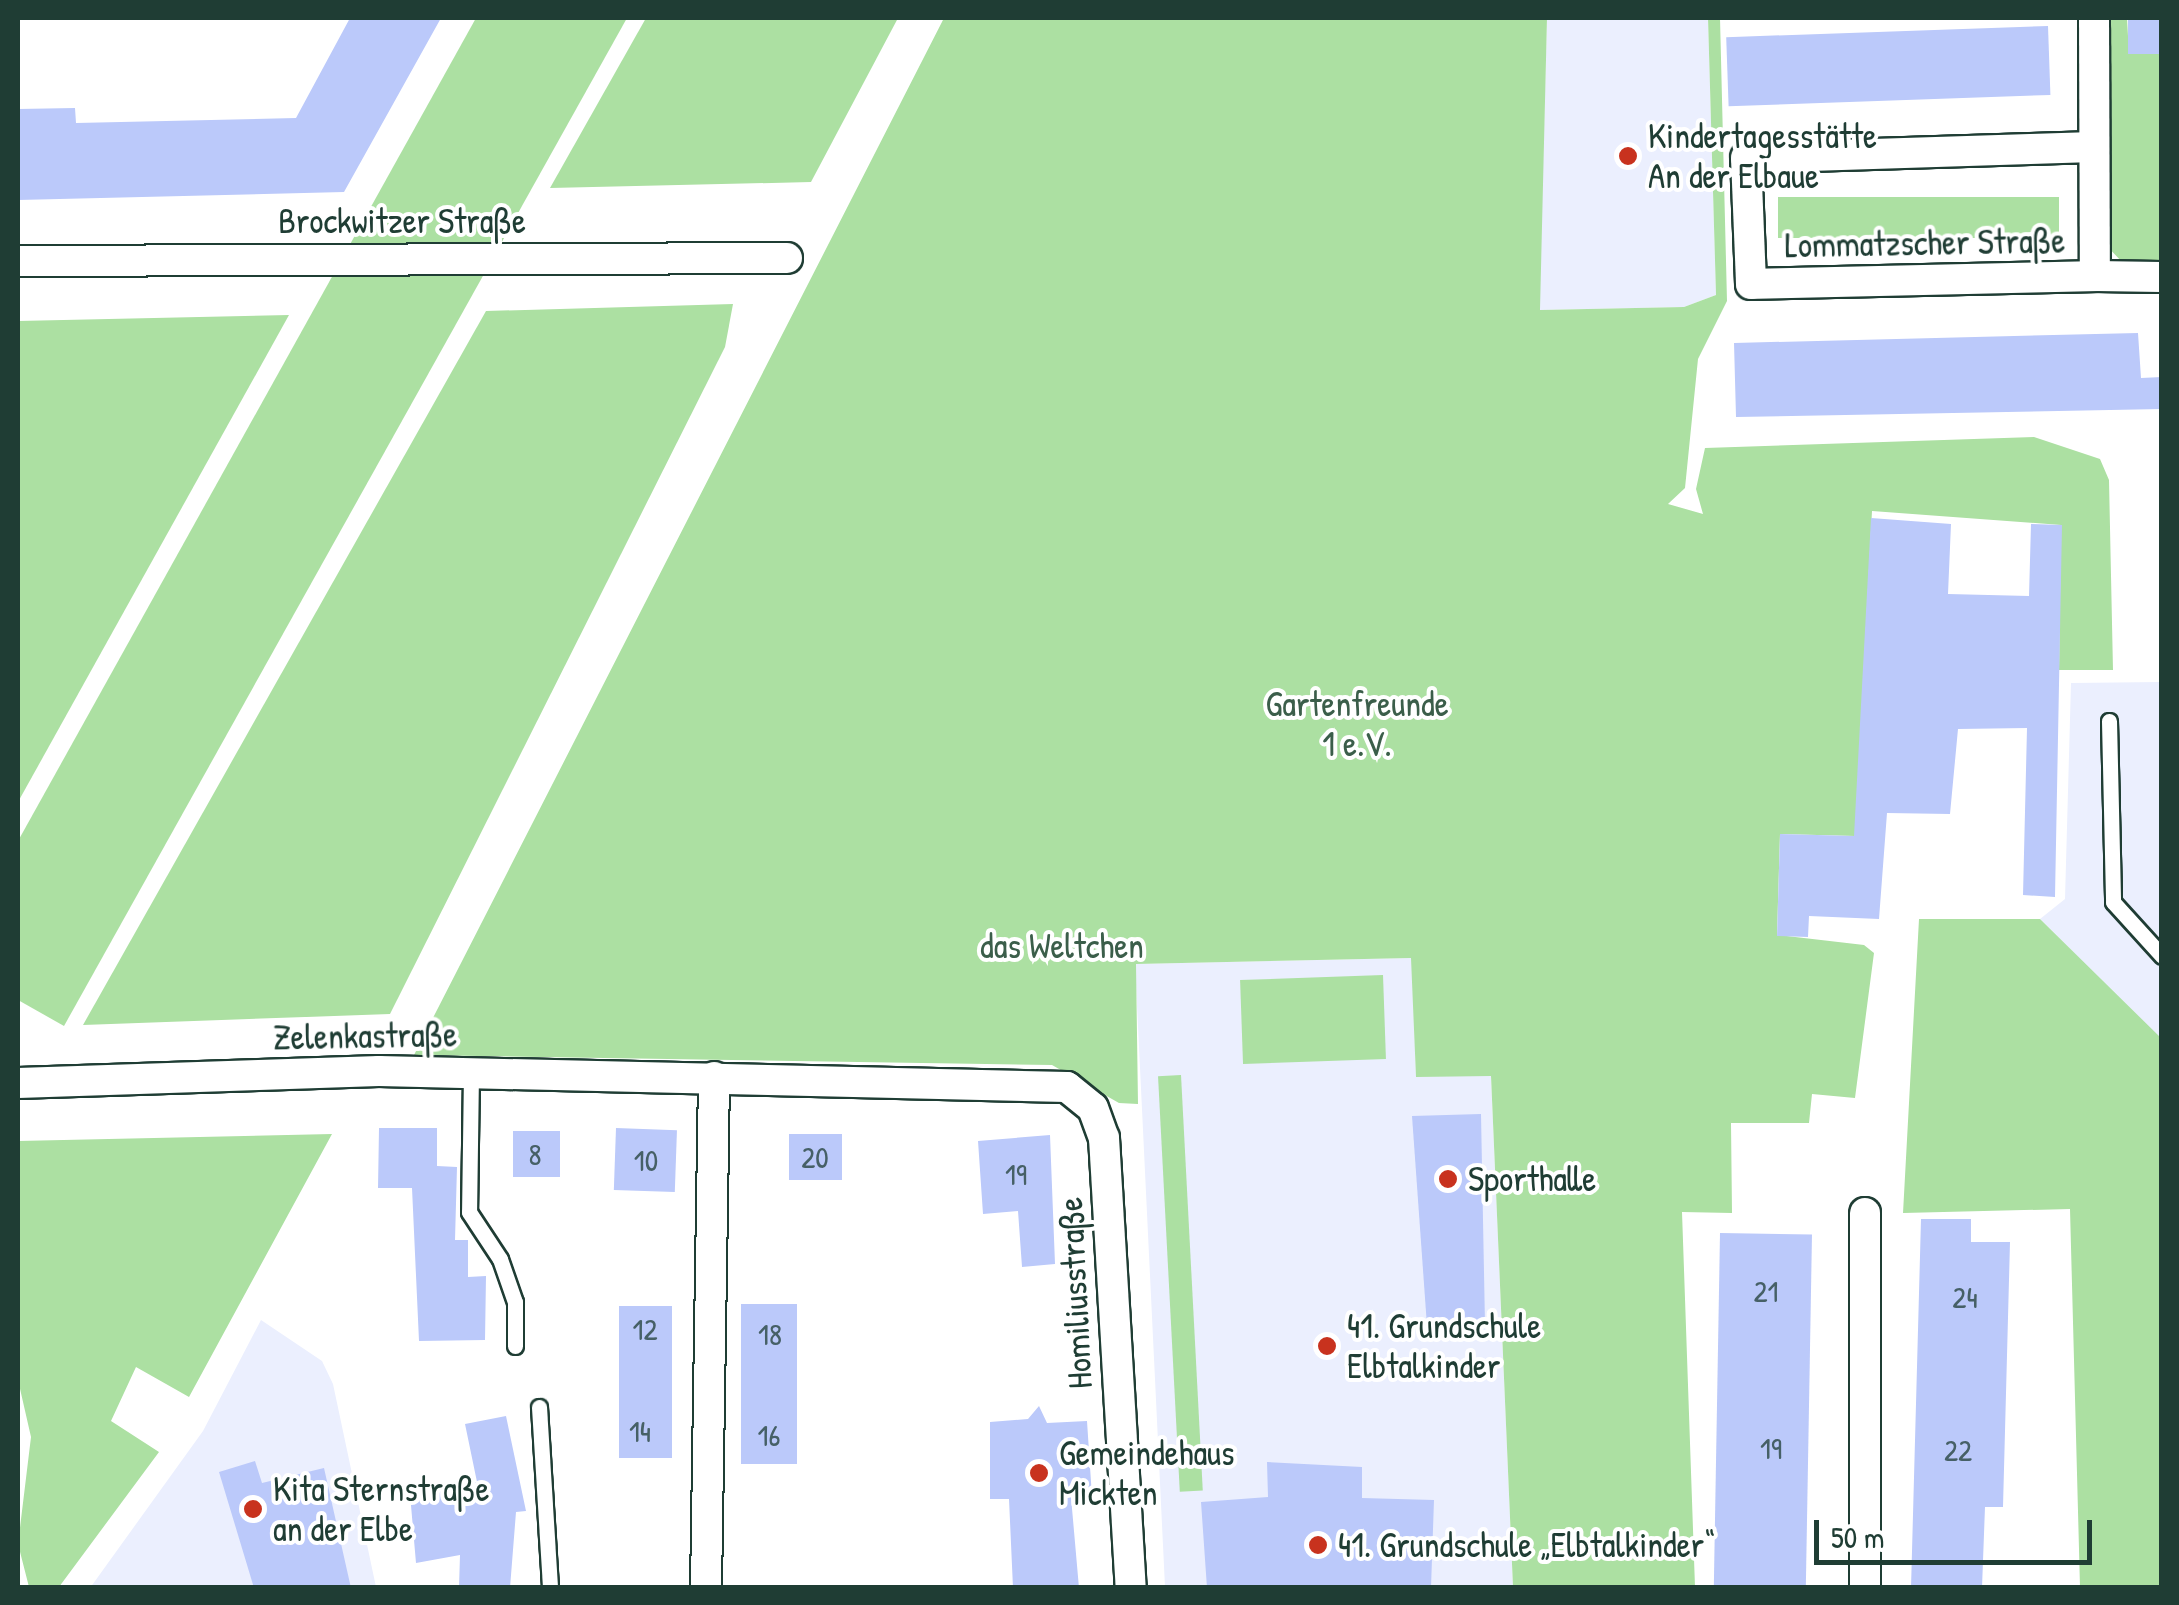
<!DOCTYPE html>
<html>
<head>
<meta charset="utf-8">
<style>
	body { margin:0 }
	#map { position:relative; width:2179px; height:1605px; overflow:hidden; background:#fff; font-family:"Patrick Hand",sans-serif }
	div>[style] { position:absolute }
	.built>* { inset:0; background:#ebeffe }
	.green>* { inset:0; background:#ace0a2; transform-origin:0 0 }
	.building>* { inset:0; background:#bbc9fa; transform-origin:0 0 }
	.roads { filter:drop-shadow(2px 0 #1f3d34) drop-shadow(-2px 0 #1f3d34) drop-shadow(0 2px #1f3d34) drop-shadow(0 -2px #1f3d34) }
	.lane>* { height:15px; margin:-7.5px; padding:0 7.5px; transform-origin:7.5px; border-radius:7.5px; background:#fff }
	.street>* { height:30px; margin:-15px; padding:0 15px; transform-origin:15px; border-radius:15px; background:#fff }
	.dots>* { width:28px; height:28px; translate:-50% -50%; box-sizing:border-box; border:5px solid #fff; border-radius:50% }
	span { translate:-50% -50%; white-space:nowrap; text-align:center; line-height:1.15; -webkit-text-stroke:8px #fff; paint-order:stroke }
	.number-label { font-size:30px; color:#466066 }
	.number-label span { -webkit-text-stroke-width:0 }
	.poi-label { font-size:35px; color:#1f3d34 }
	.left { translate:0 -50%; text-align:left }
	.street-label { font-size:35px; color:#1f3d34 }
	.park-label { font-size:35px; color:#3b5e4a }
	.frame { position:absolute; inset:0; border:20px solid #1f3d34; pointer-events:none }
	.scale { position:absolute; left:1814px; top:1520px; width:278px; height:45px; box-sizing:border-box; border:5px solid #1f3d34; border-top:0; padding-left:12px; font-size:30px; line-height:35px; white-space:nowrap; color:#1f3d34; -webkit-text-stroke:8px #fff; paint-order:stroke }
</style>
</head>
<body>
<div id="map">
	<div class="built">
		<i style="clip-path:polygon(1547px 18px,1708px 18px,1716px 295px,1684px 307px,1539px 310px)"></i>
		<i style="clip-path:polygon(2161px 682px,2161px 1038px,2160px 1038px,2040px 919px,2065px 899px,2071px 683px)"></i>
		<i style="clip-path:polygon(1412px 958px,1416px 1076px,1491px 1076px,1513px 1587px,1165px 1587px,1135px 964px)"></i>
		<i style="clip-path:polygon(261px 1320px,322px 1361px,333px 1384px,376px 1587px,90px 1588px,203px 1431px)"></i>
	</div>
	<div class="green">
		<i style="clip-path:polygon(476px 18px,627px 18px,64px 1026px,18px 1000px,18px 841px)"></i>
		<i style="clip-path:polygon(646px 18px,898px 18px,811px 182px,550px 188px)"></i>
		<i style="clip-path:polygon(944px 18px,1547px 18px,1540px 310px,1684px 307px,1716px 295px,1708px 18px,1720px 18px,1727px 301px,1698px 359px,1685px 488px,1668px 504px,1703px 514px,1696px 489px,1705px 448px,2034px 437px,2100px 459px,2109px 480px,2113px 670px,2059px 670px,2061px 525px,1872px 511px,1855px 836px,1780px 834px,1777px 935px,1864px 945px,1874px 953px,1855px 1098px,1812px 1094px,1809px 1123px,1731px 1123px,1732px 1213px,1682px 1212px,1695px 1587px,1513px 1587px,1491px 1076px,1416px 1077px,1411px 958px,1136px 964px,1138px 1104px,1119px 1103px,1052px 1065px,414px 1055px)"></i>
		<i style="clip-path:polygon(2107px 18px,2127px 18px,2129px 54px,2161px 54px,2161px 261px,2122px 262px,2106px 245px)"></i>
		<i style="left:2059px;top:197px;width:41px;height:281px;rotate:90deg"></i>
		<i style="clip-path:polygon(733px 304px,725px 347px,390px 1014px,83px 1025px,486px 311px)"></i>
		<i style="clip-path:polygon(289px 315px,18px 802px,18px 321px)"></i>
		<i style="clip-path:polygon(1919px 919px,2040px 919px,2161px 1038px,2161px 1587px,2080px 1587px,2070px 1209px,1903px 1213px)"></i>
		<i style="left:1383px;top:975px;width:84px;height:143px;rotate:88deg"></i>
		<i style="left:1181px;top:1075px;width:416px;height:23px;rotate:87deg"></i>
		<i style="clip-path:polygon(332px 1134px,189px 1397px,136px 1367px,111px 1421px,159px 1452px,59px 1587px,29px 1587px,18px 1544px,31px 1437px,18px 1380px,18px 1141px)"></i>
	</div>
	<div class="building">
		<i style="clip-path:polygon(350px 18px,441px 18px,344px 192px,18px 200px,18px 109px,75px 108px,76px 123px,296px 118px)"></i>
		<i style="left:2128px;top:18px;width:34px;height:36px"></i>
		<i style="left:2048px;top:26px;width:69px;height:322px;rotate:88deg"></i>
		<i style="clip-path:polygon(2138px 333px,2141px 378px,2162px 377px,2162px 409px,1736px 417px,1734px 343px)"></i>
		<i style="clip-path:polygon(1871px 518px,1951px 524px,1948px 594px,2029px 596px,2031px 524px,2062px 525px,2055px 897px,2023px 895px,2027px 728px,1958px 729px,1950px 814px,1887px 813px,1879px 919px,1809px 916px,1808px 937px,1777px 936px,1780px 834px,1854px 836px)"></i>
		<i style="clip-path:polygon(1481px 1114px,1485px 1325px,1427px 1326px,1412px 1116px)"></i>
		<i style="clip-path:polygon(379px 1128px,437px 1128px,437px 1166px,457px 1167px,455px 1240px,468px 1240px,468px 1277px,486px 1276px,485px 1340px,419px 1341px,412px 1188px,378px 1188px)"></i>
		<i style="left:616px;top:1128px;width:61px;height:62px;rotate:2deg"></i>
		<i style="left:513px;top:1131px;width:47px;height:46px"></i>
		<i style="left:789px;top:1134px;width:53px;height:46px"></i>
		<i style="clip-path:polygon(1050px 1135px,1055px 1264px,1022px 1267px,1018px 1211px,983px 1214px,978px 1141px)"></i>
		<i style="clip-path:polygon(1921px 1219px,1971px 1219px,1971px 1242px,2010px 1242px,2003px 1507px,1985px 1507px,1982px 1588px,1911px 1588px)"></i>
		<i style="left:1720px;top:1233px;width:92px;height:355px;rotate:1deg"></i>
		<i style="left:741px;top:1304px;width:56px;height:160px"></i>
		<i style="left:619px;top:1306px;width:53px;height:152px"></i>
		<i style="clip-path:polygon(1039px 1406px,1047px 1423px,1087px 1421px,1092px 1497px,1071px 1497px,1079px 1588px,1013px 1588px,1009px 1499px,990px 1499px,990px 1422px,1028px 1419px)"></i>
		<i style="clip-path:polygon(506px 1416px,526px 1511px,516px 1512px,510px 1588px,459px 1588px,460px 1555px,416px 1563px,410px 1494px,477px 1482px,465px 1424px)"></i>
		<i style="clip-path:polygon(255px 1461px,262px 1483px,324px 1468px,351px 1588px,254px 1588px,219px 1472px)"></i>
		<i style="clip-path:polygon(1267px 1462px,1362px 1467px,1362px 1498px,1434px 1500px,1431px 1588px,1207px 1588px,1201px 1502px,1268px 1497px)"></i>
	</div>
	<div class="roads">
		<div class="lane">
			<i style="left:2109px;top:721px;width:181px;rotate:88.7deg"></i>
			<i style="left:2113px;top:902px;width:73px;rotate:47.8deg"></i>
			<i style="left:471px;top:1073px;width:139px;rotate:90.8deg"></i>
			<i style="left:469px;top:1212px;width:56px;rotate:56.6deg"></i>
			<i style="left:500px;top:1259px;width:46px;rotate:70.8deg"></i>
			<i style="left:515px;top:1302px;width:44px;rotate:90deg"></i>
			<i style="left:539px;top:1407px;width:181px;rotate:86.5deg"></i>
		</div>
		<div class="street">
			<i style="left:2094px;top:18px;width:258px;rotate:89.8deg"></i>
			<i style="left:2095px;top:276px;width:67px;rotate:0.9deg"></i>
			<i style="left:2094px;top:147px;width:348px;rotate:178.2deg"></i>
			<i style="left:1746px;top:158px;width:126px;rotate:87.7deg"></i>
			<i style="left:1751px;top:284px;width:344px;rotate:-1.3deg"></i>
			<i style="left:18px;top:261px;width:769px;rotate:-0.22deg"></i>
			<i style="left:18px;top:1083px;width:361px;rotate:-1.9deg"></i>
			<i style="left:379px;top:1071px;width:688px;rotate:1.33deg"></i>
			<i style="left:1067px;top:1087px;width:33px;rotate:39deg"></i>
			<i style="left:1093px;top:1108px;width:32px;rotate:70deg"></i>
			<i style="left:1104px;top:1138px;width:451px;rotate:86.6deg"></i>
			<i style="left:1865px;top:1213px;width:375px;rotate:90deg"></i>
			<i style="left:706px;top:1588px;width:511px;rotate:-89.1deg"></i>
		</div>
	</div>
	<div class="dots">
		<i style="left:1628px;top:156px;background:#c8321e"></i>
		<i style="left:1448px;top:1179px;background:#c8321e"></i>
		<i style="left:1327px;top:1346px;background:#c8321e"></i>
		<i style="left:1039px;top:1473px;background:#c8321e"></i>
		<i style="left:253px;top:1509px;background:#c8321e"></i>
		<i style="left:1318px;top:1545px;background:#c8321e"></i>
	</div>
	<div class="number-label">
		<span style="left:535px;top:1154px">8</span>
		<span style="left:815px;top:1157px">20</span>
		<span style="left:646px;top:1160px">10</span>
		<span style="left:1016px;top:1174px">19</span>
		<span style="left:1766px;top:1291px">21</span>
		<span style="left:1965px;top:1297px">24</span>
		<span style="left:645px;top:1329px">12</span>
		<span style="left:770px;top:1334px">18</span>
		<span style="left:640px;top:1431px">14</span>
		<span style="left:769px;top:1435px">16</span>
		<span style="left:1771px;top:1448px">19</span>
		<span style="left:1958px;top:1450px">22</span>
	</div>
	<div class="poi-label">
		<span class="left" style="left:1648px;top:156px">Kindertagesstätte<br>An der Elbaue</span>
		<span class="left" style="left:1468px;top:1179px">Sporthalle</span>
		<span class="left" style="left:1347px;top:1346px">41. Grundschule<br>Elbtalkinder</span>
		<span class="left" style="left:1059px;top:1473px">Gemeindehaus<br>Mickten</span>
		<span class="left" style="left:273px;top:1509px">Kita Sternstraße<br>an der Elbe</span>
		<span class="left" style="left:1338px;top:1545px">41. Grundschule „Elbtalkinder“</span>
	</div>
	<div class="street-label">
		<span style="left:402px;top:221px">Brockwitzer Straße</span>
		<span style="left:1925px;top:243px;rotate:-1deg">Lommatzscher Straße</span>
		<span style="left:365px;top:1036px;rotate:-1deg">Zelenkastraße</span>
		<span style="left:1075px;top:1293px;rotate:-93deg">Homiliusstraße</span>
	</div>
	<div class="park-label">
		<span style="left:1357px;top:724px">Gartenfreunde<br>1 e.V.</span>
		<span style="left:1062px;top:946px">das Weltchen</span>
	</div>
	<div class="frame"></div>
	<div class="scale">50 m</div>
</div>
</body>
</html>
